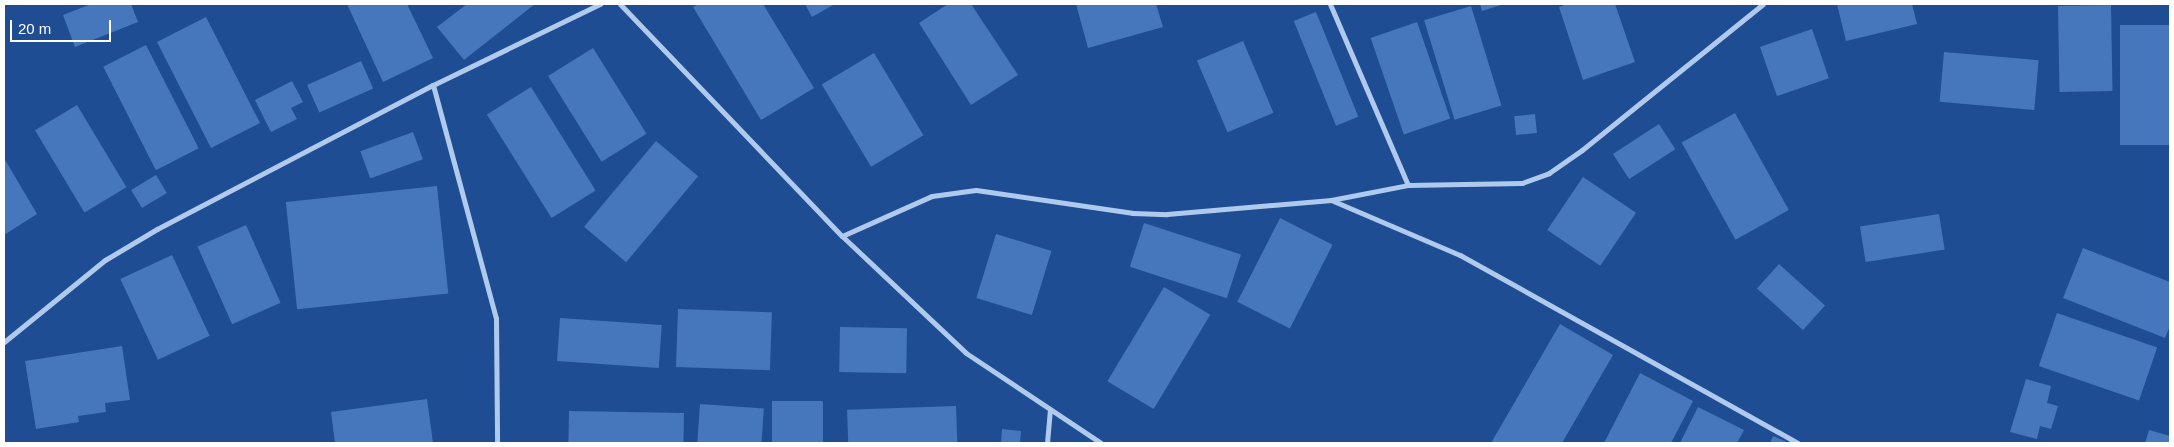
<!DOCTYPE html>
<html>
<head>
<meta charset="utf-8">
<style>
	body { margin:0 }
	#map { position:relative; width:2174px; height:447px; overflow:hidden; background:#1e4d94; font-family:Helvetica,sans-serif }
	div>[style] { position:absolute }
	.building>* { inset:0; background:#4676bb; transform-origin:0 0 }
	.street>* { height:5px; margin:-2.5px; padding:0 2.5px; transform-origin:2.5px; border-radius:2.5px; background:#b0caee }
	span { translate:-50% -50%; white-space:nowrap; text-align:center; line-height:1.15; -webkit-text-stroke:4.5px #1e4d94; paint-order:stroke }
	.frame { position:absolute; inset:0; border:5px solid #fff; pointer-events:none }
	.scale { position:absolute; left:10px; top:20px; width:101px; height:22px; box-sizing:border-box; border:2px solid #fff; border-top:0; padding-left:6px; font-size:15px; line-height:18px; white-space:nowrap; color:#fff; -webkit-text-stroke:4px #1e4d94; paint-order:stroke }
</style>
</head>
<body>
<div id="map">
	<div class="building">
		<i style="clip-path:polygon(91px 4px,131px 4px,138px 22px,75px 47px,63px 15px)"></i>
		<i style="clip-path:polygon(347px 4px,407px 4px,433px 58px,383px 82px)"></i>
		<i style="clip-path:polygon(467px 4px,535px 4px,464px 60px,437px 27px)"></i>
		<i style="clip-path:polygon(699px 4px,763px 4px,814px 88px,761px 120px,693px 7px)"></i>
		<i style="clip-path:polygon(805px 4px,835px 4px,812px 17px)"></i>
		<i style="clip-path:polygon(948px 4px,971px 4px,1018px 75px,971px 105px,919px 23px)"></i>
		<i style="clip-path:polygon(1076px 4px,1156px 4px,1163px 27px,1088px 48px)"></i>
		<i style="clip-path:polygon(1480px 4px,1504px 4px,1482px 11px)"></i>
		<i style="clip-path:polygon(1568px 4px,1615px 4px,1635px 62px,1583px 80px,1559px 7px)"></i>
		<i style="clip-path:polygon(1837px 4px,1912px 4px,1917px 24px,1846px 41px)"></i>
		<i style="left:2111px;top:5px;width:86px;height:53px;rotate:89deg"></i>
		<i style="left:1471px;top:6px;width:104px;height:49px;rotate:73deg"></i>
		<i style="left:1316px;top:12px;width:113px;height:24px;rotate:68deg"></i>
		<i style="left:206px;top:17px;width:119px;height:55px;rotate:63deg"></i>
		<i style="left:1417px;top:22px;width:102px;height:49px;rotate:71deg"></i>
		<i style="left:2170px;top:25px;width:120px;height:50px;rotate:90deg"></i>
		<i style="left:1812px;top:29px;width:52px;height:55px;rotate:71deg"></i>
		<i style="left:1243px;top:41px;width:78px;height:50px;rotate:67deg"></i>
		<i style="left:146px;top:45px;width:116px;height:48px;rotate:63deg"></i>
		<i style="left:593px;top:48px;width:101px;height:53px;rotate:58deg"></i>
		<i style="left:1944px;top:52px;width:95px;height:50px;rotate:5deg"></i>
		<i style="left:874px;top:53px;width:96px;height:61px;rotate:59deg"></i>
		<i style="left:361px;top:61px;width:30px;height:59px;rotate:66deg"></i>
		<i style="clip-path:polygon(292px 81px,303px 102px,291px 108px,297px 119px,271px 132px,255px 100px)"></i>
		<i style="left:531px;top:87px;width:122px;height:52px;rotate:58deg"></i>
		<i style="left:77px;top:105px;width:96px;height:49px;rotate:59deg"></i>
		<i style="left:1735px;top:113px;width:111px;height:61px;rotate:61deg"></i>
		<i style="left:1535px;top:114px;width:19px;height:21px;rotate:84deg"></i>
		<i style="left:1659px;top:124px;width:30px;height:55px;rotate:57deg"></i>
		<i style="left:413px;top:132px;width:29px;height:56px;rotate:70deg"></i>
		<i style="left:656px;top:141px;width:55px;height:112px;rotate:40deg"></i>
		<i style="clip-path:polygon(4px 158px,37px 214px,4px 235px)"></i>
		<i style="left:156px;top:175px;width:21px;height:29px;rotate:59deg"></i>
		<i style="left:1583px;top:177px;width:64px;height:64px;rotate:34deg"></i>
		<i style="left:437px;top:186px;width:108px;height:152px;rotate:84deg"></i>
		<i style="left:1939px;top:214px;width:36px;height:80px;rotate:81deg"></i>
		<i style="left:1280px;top:218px;width:59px;height:94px;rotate:27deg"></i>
		<i style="left:1144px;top:223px;width:102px;height:46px;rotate:18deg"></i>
		<i style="left:246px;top:225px;width:85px;height:53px;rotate:66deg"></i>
		<i style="left:996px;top:234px;width:58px;height:67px;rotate:17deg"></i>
		<i style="clip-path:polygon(2083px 248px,2170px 282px,2170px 326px,2165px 338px,2063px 298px)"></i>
		<i style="left:172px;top:255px;width:89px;height:57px;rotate:65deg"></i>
		<i style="left:1779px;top:264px;width:62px;height:33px;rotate:42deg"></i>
		<i style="left:1164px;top:287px;width:54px;height:110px;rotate:31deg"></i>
		<i style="left:678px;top:309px;width:94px;height:58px;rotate:2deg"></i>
		<i style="left:2057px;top:313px;width:106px;height:56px;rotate:19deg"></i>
		<i style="left:560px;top:318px;width:102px;height:43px;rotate:4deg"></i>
		<i style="clip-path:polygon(1560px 324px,1613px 355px,1562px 443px,1491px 443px)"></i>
		<i style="left:840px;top:327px;width:67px;height:45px;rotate:1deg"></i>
		<i style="clip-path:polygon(122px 346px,130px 400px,105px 403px,106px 412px,78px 416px,79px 422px,36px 429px,25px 361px)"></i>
		<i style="clip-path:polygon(1640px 373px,1693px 401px,1671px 443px,1604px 443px)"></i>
		<i style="clip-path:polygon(2026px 379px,2051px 386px,2047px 403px,2058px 406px,2051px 429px,2040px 426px,2037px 439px,2010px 432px)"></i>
		<i style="clip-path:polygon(427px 399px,433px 443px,335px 443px,331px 412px)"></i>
		<i style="left:772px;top:401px;width:51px;height:42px"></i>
		<i style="left:700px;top:404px;width:64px;height:39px;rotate:4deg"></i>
		<i style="left:956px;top:406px;width:37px;height:109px;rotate:88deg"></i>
		<i style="clip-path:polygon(1698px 407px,1744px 430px,1737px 443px,1680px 443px)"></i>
		<i style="left:569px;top:411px;width:115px;height:32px;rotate:1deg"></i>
		<i style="clip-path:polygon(1002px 429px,1021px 431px,1020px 443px,1001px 443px)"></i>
		<i style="clip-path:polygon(2149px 430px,2170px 436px,2170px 443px,2145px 443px)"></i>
		<i style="clip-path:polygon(1773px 436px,1789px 443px,1770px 443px)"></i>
	</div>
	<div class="street">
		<i style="left:620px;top:4px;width:321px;rotate:46.3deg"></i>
		<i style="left:842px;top:236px;width:170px;rotate:43.3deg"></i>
		<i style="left:966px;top:353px;width:162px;rotate:33.7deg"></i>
		<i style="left:1330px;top:4px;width:197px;rotate:66.7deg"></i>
		<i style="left:433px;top:85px;width:241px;rotate:74.9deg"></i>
		<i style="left:496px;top:318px;width:125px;rotate:89.5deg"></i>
		<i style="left:1331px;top:200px;width:140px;rotate:23.1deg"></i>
		<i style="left:1460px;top:255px;width:387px;rotate:29.1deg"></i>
		<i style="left:842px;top:236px;width:98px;rotate:-24deg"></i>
		<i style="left:932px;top:196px;width:44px;rotate:-7.8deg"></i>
		<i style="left:976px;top:190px;width:159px;rotate:8.3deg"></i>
		<i style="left:1133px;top:213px;width:34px;rotate:2deg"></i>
		<i style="left:1167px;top:214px;width:165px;rotate:-4.9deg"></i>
		<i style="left:1331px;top:200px;width:78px;rotate:-11deg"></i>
		<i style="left:1408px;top:185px;width:114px;rotate:-1deg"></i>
		<i style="left:1522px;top:183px;width:29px;rotate:-20deg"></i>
		<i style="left:1549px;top:173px;width:40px;rotate:-34.9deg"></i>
		<i style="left:1582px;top:150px;width:233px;rotate:-38.9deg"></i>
		<i style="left:4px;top:342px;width:130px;rotate:-39.1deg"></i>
		<i style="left:105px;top:260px;width:61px;rotate:-30.8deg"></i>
		<i style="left:157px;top:229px;width:311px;rotate:-27.6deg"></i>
		<i style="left:433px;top:85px;width:186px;rotate:-25.9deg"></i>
		<i style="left:1047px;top:443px;width:32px;rotate:-85deg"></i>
	</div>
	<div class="frame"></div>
	<div class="scale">20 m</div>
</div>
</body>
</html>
